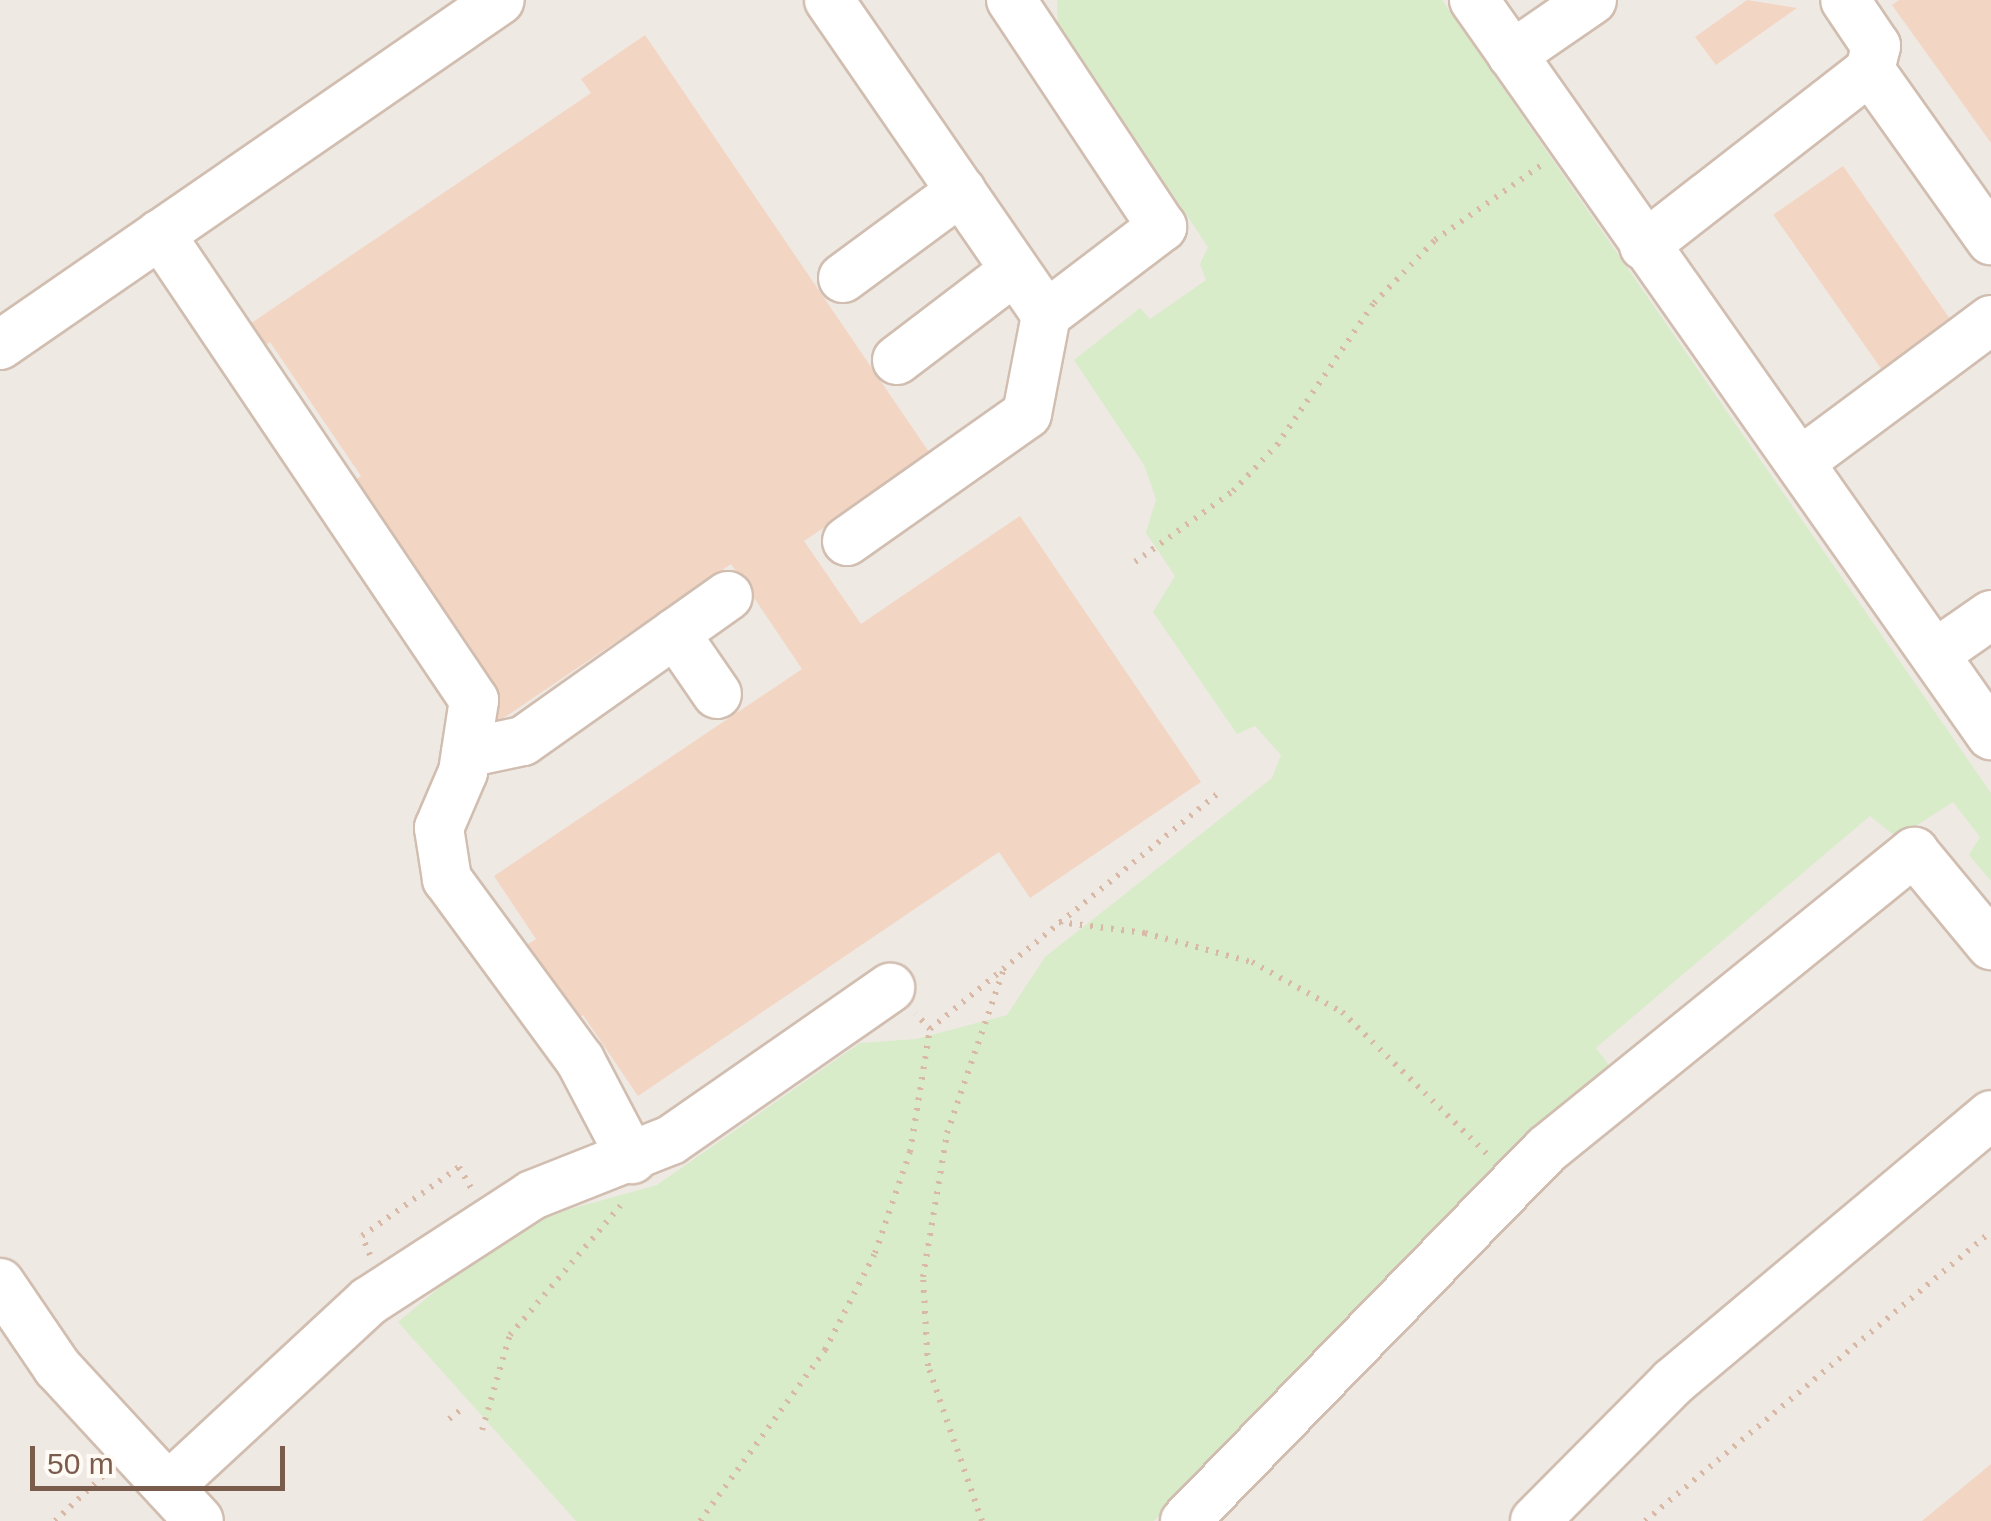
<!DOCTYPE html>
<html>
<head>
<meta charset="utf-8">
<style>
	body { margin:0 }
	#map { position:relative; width:1991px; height:1521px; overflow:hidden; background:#fdf6ec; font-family:Arial,sans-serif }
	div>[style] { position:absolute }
	.industrial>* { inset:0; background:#efe9e4; transform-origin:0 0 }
	.green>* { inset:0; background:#d8ecc9 }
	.building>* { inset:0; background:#f3d5c3; transform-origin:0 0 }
	.path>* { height:6px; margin-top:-3px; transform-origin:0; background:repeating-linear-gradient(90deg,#d9b8a5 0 2.5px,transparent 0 10.5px) }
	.roads { filter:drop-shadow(2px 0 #d1beb0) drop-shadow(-2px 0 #d1beb0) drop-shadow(0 2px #d1beb0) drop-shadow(0 -2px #d1beb0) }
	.minor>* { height:48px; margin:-24px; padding:0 24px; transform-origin:24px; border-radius:24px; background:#fff }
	span { translate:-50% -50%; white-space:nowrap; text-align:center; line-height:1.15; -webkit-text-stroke:8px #fffaf3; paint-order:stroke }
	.scale { position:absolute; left:30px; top:1446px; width:255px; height:45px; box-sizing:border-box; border:5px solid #7a5c4d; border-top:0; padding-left:12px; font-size:30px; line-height:35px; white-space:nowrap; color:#7a5c4d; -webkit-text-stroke:8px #fffaf3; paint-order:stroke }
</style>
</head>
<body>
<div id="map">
	<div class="industrial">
		<i style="left:0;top:0;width:1991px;height:1521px"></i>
	</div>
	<div class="green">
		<i style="clip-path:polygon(1057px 0,1442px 0,1991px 793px,1991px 881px,1969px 855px,1980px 837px,1953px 802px,1897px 838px,1870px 816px,1596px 1048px,1615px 1073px,1504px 1159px,1154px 1521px,576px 1521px,398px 1322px,483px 1251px,552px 1214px,657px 1185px,860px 1043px,916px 1039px,1007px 1015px,1045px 957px,1272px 778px,1281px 755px,1255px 726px,1237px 734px,1153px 612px,1175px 576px,1146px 533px,1156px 499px,1144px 465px,1074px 360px,1140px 308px,1150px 319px,1206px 280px,1200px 264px,1208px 247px,1058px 25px)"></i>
	</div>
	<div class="building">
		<i style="clip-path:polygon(1747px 0,1797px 8px,1716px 65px,1695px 37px)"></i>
		<i style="clip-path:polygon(1899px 0,1991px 0,1991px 143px,1892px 5px)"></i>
		<i style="clip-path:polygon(645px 35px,931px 455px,804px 541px,861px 624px,1020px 516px,1201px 782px,1030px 898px,999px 852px,638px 1096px,583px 1015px,568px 1025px,517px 951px,536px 939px,494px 876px,802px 669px,731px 564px,496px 723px,456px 664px,474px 652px,393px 533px,375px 545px,339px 491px,361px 476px,270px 342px,250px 356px,235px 334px,591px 93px,581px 79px)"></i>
		<i style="left:1843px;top:166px;width:208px;height:85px;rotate:55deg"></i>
		<i style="clip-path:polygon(1991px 1464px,1991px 1521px,1922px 1521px)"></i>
	</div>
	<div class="path">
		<i style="left:1135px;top:562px;width:121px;rotate:-35.9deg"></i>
		<i style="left:1233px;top:491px;width:64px;rotate:-46.3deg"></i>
		<i style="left:1277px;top:445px;width:172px;rotate:-55.7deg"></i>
		<i style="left:1374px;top:303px;width:88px;rotate:-45.9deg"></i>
		<i style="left:1435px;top:240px;width:133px;rotate:-35.2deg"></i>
		<i style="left:1059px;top:922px;width:87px;rotate:7.3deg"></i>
		<i style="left:1145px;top:933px;width:111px;rotate:15.2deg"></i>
		<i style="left:1252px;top:962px;width:103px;rotate:29.1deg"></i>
		<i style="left:1342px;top:1012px;width:206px;rotate:44.4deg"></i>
		<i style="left:930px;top:1029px;width:377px;rotate:-39.3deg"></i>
		<i style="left:370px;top:1255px;width:21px;rotate:-113deg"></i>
		<i style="left:362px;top:1236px;width:119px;rotate:-35.4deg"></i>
		<i style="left:459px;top:1167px;width:24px;rotate:60deg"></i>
		<i style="left:449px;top:1419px;width:16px;rotate:-38deg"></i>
		<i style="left:482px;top:1430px;width:99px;rotate:-73.6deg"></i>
		<i style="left:510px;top:1335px;width:170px;rotate:-49.5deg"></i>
		<i style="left:55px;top:1521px;width:67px;rotate:-43.2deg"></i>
		<i style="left:700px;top:1521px;width:212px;rotate:-53.8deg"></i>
		<i style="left:825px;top:1350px;width:109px;rotate:-62.7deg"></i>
		<i style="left:875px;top:1253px;width:107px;rotate:-70.9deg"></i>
		<i style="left:910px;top:1152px;width:125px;rotate:-80.8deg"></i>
		<i style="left:930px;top:1029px;width:21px;rotate:-133deg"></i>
		<i style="left:982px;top:1521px;width:164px;rotate:-109.2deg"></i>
		<i style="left:928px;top:1366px;width:89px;rotate:-93.2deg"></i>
		<i style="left:923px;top:1277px;width:146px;rotate:-80.5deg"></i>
		<i style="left:947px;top:1133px;width:171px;rotate:-70.9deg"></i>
		<i style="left:1645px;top:1521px;width:451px;rotate:-39.9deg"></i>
	</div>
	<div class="roads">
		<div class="minor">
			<i style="left:829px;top:0;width:383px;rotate:55.4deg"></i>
			<i style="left:1046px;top:315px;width:146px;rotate:-37.2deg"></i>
			<i style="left:1162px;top:227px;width:273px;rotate:-123.6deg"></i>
			<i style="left:1474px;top:0;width:899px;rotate:54.88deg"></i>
			<i style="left:1512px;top:55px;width:97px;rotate:-34.5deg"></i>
			<i style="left:1870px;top:70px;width:209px;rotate:54.6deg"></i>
			<i style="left:160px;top:234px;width:562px;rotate:56.03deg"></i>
			<i style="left:474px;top:700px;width:73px;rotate:98.7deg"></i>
			<i style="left:463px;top:772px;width:61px;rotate:113.2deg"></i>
			<i style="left:439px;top:828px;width:52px;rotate:81.1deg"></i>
			<i style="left:447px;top:879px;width:225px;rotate:53.7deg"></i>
			<i style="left:580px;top:1060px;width:112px;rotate:62.3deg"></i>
			<i style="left:1644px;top:246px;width:286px;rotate:-37.9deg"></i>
			<i style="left:1870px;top:70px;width:25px;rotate:-76deg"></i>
			<i style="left:1876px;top:46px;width:55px;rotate:-124deg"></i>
			<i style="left:843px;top:278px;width:147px;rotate:-36.4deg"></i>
			<i style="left:0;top:345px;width:607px;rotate:-34.61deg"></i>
			<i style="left:897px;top:360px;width:148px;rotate:-37.3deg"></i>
			<i style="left:1800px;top:462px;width:238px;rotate:-36.6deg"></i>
			<i style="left:847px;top:541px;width:220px;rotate:-35.2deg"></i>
			<i style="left:1027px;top:414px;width:101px;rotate:-79.1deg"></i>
			<i style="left:675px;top:633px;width:74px;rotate:55.5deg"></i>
			<i style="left:1935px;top:654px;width:68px;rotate:-34.9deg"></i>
			<i style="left:466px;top:753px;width:58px;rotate:-11.9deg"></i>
			<i style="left:523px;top:741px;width:251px;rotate:-35.3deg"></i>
			<i style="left:0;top:1283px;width:102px;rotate:55.8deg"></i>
			<i style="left:57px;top:1367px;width:209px;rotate:47.3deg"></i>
			<i style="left:168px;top:1487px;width:274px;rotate:-42.8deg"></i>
			<i style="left:369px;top:1301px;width:194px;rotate:-33deg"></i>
			<i style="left:532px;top:1195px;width:149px;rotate:-21.6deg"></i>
			<i style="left:671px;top:1140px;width:267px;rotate:-34.8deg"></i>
			<i style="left:1185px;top:1521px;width:518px;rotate:-45.78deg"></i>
			<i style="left:1546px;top:1150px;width:474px;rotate:-39deg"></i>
			<i style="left:1914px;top:852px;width:121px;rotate:50.4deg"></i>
			<i style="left:1535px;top:1521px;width:196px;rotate:-45.2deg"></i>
			<i style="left:1673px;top:1382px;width:415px;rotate:-40deg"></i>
		</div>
	</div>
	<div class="scale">50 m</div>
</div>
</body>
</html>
